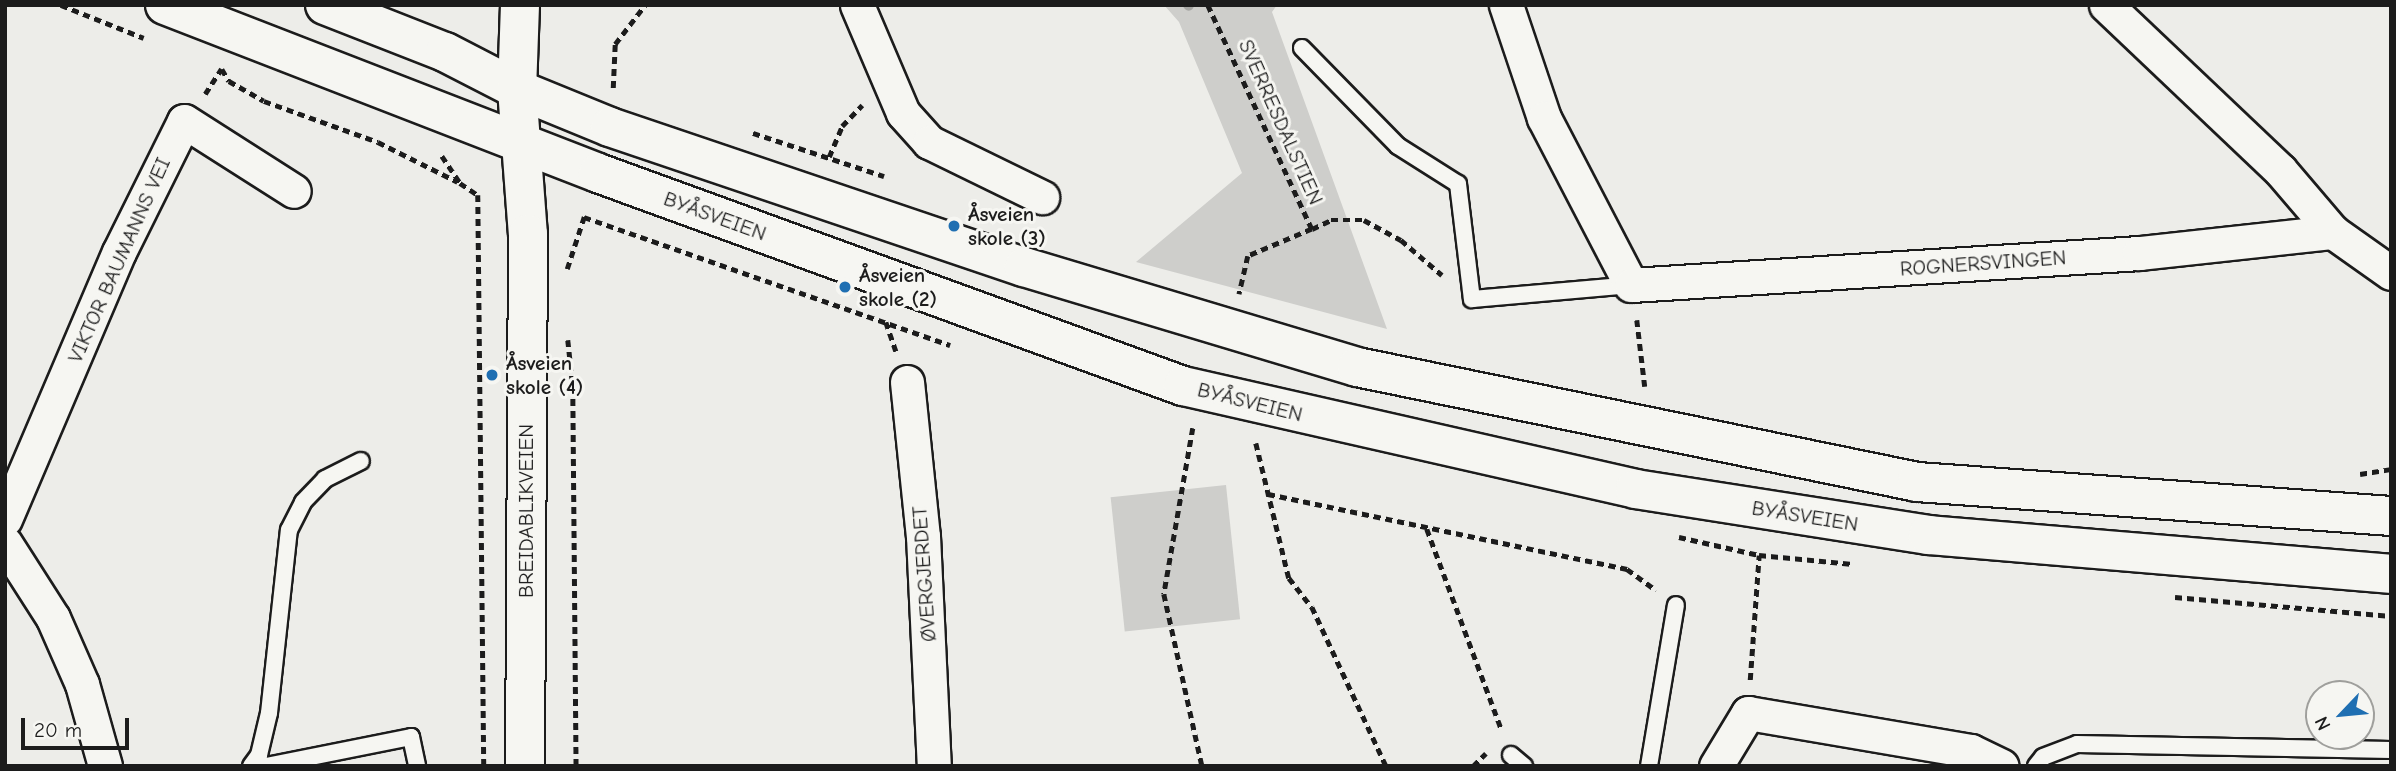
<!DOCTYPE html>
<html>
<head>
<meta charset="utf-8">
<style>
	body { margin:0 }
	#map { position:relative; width:2396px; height:771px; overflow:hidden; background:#edede9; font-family:"Comic Neue",sans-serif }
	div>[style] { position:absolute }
	.green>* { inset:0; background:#cececb; transform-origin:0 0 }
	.stream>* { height:10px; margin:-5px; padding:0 5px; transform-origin:5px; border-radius:5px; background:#a6a6a3 }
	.path>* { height:4.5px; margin-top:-2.25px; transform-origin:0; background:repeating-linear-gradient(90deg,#1c1c1c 0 7px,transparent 0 12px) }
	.roads { filter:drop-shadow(2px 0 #1c1c1c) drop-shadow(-2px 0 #1c1c1c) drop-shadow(0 2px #1c1c1c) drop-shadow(0 -2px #1c1c1c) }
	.lane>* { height:16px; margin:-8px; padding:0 8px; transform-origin:8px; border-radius:8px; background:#f6f6f2 }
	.street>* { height:33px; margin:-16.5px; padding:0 16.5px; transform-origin:16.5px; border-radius:16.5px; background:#f6f6f2 }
	.secondary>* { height:38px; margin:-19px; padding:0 19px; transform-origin:19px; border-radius:19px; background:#f6f6f2 }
	.dots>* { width:19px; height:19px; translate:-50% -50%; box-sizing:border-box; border:4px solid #f6f6f2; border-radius:50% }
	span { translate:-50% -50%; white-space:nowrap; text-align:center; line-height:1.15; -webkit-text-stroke:6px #f6f6f2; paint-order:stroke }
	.street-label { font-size:21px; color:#1c1c1c }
	.poi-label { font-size:21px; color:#1c1c1c; font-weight:700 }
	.left { translate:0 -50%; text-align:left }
	.frame { position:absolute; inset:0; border:7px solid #1c1c1c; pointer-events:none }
	.north { position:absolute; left:2305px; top:680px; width:70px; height:70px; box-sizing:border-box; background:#f6f6f2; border:2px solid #9f9f9c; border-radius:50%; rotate:244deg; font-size:19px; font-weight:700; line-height:28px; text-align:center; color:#1c1c1c }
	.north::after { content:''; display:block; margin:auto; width:24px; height:32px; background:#1f6fb2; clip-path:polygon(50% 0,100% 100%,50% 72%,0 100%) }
	.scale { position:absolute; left:21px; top:718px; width:108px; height:32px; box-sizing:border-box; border:4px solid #1c1c1c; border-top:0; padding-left:9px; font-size:21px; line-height:24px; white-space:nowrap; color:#1c1c1c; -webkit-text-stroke:5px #f6f6f2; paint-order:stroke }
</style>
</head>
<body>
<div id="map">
	<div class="green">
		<i style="clip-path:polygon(1164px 5px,1277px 5px,1272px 12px,1387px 329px,1136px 262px,1242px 173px,1179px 22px)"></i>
		<i style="left:1226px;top:485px;width:135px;height:116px;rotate:84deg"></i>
	</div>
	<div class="stream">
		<i style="left:1188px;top:5px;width:1px;rotate:45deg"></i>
	</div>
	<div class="path">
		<i style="left:61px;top:5px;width:89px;rotate:21.7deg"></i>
		<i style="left:1208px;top:5px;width:247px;rotate:65.1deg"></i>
		<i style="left:1312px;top:229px;width:69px;rotate:157.1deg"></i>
		<i style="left:1248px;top:256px;width:39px;rotate:103deg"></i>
		<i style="left:222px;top:69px;width:14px;rotate:60deg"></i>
		<i style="left:229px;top:81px;width:40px;rotate:29.7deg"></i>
		<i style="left:264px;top:101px;width:121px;rotate:19.8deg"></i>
		<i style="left:378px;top:142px;width:89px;rotate:26.6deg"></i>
		<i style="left:613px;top:88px;width:44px;rotate:-87.4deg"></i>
		<i style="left:615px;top:44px;width:49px;rotate:-52.4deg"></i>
		<i style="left:205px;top:94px;width:30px;rotate:-57deg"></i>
		<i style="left:753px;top:133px;width:138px;rotate:18.2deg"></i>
		<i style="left:442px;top:156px;width:32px;rotate:56deg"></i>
		<i style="left:460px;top:183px;width:22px;rotate:34deg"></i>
		<i style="left:478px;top:195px;width:571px;rotate:89.4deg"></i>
		<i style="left:829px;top:157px;width:34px;rotate:-67deg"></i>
		<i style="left:842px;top:126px;width:29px;rotate:-46deg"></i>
		<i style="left:1312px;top:229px;width:21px;rotate:-25deg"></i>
		<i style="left:1331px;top:220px;width:33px"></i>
		<i style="left:1364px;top:220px;width:42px;rotate:28.4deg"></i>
		<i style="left:1401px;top:240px;width:54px;rotate:40.5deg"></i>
		<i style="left:567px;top:269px;width:55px;rotate:-71.9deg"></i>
		<i style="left:584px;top:217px;width:388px;rotate:19.3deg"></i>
		<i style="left:1637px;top:320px;width:67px;rotate:83.2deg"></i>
		<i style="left:886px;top:322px;width:31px;rotate:71deg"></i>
		<i style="left:568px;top:340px;width:47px;rotate:83.9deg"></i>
		<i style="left:573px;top:387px;width:379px;rotate:89.5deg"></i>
		<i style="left:1193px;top:428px;width:169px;rotate:99.9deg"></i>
		<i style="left:1164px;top:594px;width:176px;rotate:77.5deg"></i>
		<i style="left:1256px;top:443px;width:139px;rotate:76.3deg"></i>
		<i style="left:1289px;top:578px;width:37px;rotate:52deg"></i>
		<i style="left:1312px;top:607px;width:175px;rotate:65deg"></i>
		<i style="left:2360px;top:474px;width:31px;rotate:-9deg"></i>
		<i style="left:1268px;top:494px;width:367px;rotate:11.8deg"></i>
		<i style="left:1627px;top:569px;width:36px;rotate:36deg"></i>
		<i style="left:1427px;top:529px;width:215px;rotate:69.6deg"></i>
		<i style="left:1679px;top:537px;width:82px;rotate:12.7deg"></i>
		<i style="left:1759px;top:555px;width:94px;rotate:5.5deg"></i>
		<i style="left:2175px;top:597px;width:217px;rotate:5deg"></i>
		<i style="left:1750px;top:680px;width:125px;rotate:-85.9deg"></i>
		<i style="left:1473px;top:766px;width:18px;rotate:-45deg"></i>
	</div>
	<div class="roads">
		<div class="lane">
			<i style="left:1302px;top:48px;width:137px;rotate:45.6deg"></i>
			<i style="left:1398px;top:146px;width:71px;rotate:32.3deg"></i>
			<i style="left:1458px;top:184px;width:116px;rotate:83.1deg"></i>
			<i style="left:1472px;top:299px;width:160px;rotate:-5deg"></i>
			<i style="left:1511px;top:755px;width:17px;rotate:40deg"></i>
			<i style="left:251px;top:766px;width:14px;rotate:-54deg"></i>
			<i style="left:259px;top:755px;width:43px;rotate:-76.6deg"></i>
			<i style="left:269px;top:713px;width:184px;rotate:-83.8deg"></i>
			<i style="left:289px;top:530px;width:31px;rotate:-63deg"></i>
			<i style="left:303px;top:502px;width:32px;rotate:-46deg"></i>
			<i style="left:325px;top:479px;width:40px;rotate:-26.6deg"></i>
			<i style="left:266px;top:766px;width:148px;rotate:-11.3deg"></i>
			<i style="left:411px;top:737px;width:30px;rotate:78deg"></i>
			<i style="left:1649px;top:766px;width:163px;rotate:-80.5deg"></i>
			<i style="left:2036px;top:766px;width:11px;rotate:-52deg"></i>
			<i style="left:2043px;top:757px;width:36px;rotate:-21deg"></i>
			<i style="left:2077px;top:744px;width:314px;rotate:1.1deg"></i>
		</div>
		<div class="street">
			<i style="left:857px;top:5px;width:117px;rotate:66.9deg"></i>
			<i style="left:903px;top:113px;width:39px;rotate:48deg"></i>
			<i style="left:929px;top:142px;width:126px;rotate:26deg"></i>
			<i style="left:1506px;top:5px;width:119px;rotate:71.4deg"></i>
			<i style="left:1544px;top:118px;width:188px;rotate:62.5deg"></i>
			<i style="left:1631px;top:285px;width:509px;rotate:-3.6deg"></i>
			<i style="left:2139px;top:253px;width:195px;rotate:-6.2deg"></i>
			<i style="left:2106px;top:5px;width:240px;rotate:43.5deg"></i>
			<i style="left:2280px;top:170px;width:82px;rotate:49.5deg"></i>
			<i style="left:2333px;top:232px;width:71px;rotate:35.3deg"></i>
			<i style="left:907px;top:382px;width:155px;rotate:84.1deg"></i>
			<i style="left:923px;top:536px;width:230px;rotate:87.3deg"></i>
			<i style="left:5px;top:519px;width:290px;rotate:-66.9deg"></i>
			<i style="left:119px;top:252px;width:146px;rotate:-63.6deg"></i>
			<i style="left:184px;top:121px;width:130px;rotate:32.5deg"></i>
			<i style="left:5px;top:543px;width:89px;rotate:57.4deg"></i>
			<i style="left:53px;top:618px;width:72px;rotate:66.3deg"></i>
			<i style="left:82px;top:684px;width:85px;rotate:74.3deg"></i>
			<i style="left:1716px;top:766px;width:62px;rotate:-58.9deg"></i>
			<i style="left:1748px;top:713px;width:226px;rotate:9.7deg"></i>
			<i style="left:1971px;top:751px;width:34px;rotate:26deg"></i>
		</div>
		<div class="secondary">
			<i style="left:165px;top:5px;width:464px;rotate:21.2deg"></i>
			<i style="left:598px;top:173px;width:623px;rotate:20.01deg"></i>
			<i style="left:1183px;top:386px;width:464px;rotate:12.8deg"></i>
			<i style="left:1635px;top:489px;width:297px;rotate:8.9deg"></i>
			<i style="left:1928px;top:535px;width:465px;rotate:4.8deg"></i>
			<i style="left:325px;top:5px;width:129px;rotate:21.4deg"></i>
			<i style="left:445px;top:52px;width:81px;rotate:27.2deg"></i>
			<i style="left:517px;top:89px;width:100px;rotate:22.2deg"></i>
			<i style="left:610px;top:127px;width:437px;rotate:18.7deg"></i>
			<i style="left:1024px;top:267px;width:348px;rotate:16.7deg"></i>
			<i style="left:1357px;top:367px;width:572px;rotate:11.6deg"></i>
			<i style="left:1917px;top:482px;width:475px;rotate:4.1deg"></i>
			<i style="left:520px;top:5px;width:84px;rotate:92deg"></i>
			<i style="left:517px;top:89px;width:145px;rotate:85.7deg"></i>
			<i style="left:528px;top:234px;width:532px;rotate:90.32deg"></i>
		</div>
	</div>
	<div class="dots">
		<i style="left:954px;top:226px;background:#1f6fb2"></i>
		<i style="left:845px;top:287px;background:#1f6fb2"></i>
		<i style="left:492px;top:375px;background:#1f6fb2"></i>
	</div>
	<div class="street-label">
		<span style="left:1281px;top:122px;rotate:66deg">SVERRESDALSTIEN</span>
		<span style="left:715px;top:216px;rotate:20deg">BYÅSVEIEN</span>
		<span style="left:119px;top:260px;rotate:-66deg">VIKTOR BAUMANNS VEI</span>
		<span style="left:1983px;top:263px;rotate:-4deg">ROGNERSVINGEN</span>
		<span style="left:1250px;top:402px;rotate:14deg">BYÅSVEIEN</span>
		<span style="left:526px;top:511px;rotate:-90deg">BREIDABLIKVEIEN</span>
		<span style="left:1805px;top:516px;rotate:9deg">BYÅSVEIEN</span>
		<span style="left:924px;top:574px;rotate:-94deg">ØVERGJERDET</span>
	</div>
	<div class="poi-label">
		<span class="left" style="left:968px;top:226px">Åsveien<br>skole (3)</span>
		<span class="left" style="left:859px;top:287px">Åsveien<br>skole (2)</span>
		<span class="left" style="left:506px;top:375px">Åsveien<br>skole (4)</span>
	</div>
	<div class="frame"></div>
	<div class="north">N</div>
	<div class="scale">20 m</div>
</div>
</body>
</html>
